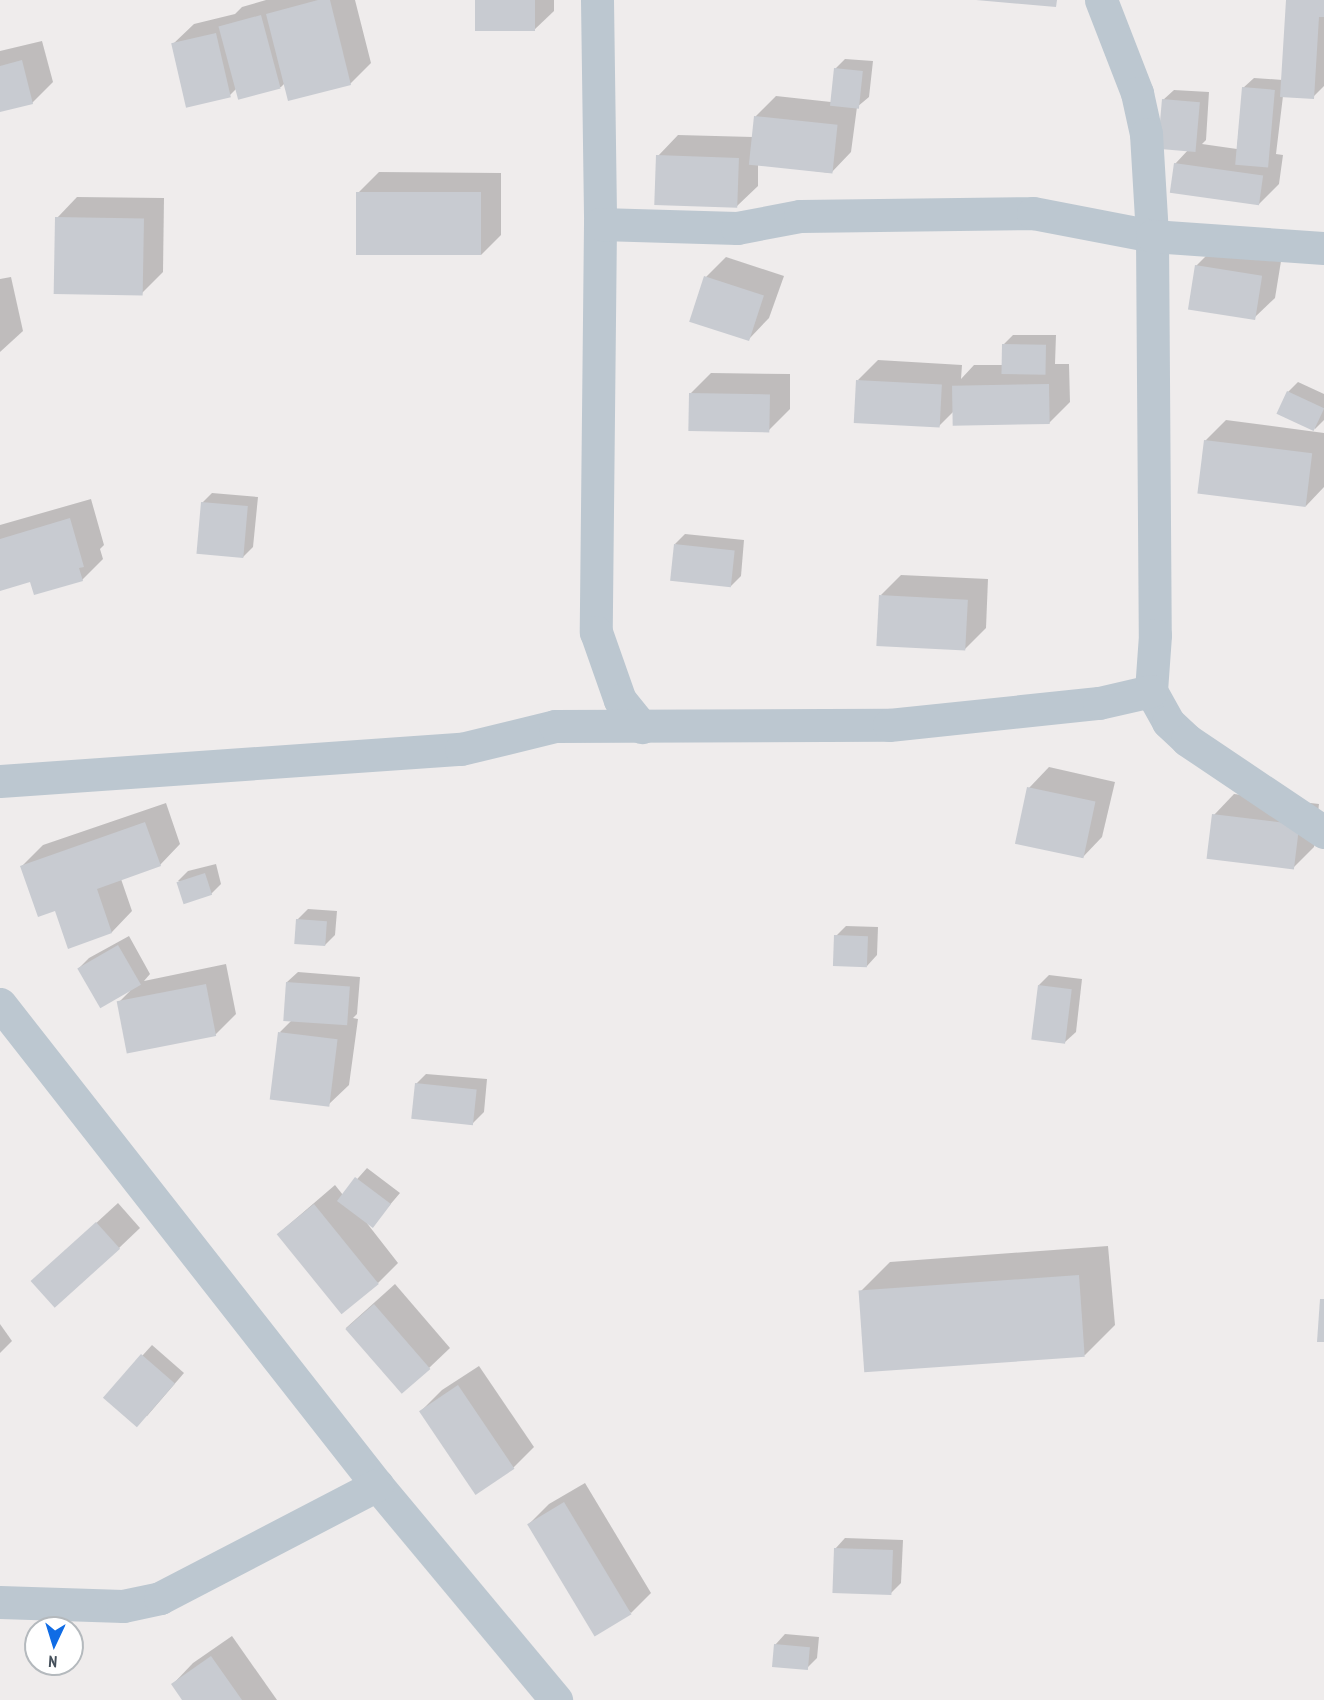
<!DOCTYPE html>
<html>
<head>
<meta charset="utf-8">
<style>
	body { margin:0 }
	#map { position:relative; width:1324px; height:1700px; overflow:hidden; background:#efecec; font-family:"PT Sans Narrow",sans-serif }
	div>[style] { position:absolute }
	.shadow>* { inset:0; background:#0003 }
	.building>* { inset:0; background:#c8cbd1; transform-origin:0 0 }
	.street>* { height:33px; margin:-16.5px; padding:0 16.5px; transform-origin:16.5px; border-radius:16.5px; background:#bcc7d0 }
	span { translate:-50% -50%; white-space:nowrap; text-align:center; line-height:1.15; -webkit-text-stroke:4.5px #fff; paint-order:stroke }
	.north { position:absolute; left:24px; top:1616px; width:60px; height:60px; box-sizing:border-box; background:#fff; border:2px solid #b4b9bd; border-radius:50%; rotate:184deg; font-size:16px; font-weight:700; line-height:24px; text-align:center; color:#444f5a }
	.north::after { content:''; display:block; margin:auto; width:21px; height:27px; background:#106ce5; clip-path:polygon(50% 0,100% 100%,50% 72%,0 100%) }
</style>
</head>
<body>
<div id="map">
	<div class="shadow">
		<i style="clip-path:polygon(266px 0,355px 0,371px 63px,350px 84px,285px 83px,281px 87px,237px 88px,230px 95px,173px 44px,194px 24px,235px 14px,242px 7px)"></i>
		<i style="clip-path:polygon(477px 0,554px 0,554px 11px,533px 31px)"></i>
		<i style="clip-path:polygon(1288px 0,1324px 0,1324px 86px,1313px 97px,1283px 96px,1276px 154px,1283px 155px,1279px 184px,1258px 205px,1175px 164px,1189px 149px,1163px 100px,1174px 90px,1209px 92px,1206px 140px,1202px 144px,1237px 149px,1243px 88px,1254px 78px,1283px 80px)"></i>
		<i style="clip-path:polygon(42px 41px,53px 82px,32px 103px,0 111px,0 51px)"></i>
		<i style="clip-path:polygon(845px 59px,873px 61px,869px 97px,857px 107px,851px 152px,831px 173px,758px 164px,758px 186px,737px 206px,658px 156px,678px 135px,753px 137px,756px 116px,776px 96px,831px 102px,835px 69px)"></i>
		<i style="clip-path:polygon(379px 172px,501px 173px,501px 235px,481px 255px,358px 193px)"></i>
		<i style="clip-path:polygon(77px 197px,164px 198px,163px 272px,142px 293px,57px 218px)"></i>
		<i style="clip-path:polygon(1217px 245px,1282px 255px,1275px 298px,1254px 318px,1196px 266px)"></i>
		<i style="clip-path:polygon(726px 257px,784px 276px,769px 318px,749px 339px,706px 277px)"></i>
		<i style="clip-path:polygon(11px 277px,23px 331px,0 352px,0 279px)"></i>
		<i style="clip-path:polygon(1013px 335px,1056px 335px,1055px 364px,1069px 364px,1070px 402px,1049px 423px,954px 411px,938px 427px,858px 380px,878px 360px,962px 365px,961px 379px,974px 365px,1003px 365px,1003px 345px)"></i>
		<i style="clip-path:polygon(711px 373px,790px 374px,790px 409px,769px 430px,690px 394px)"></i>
		<i style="clip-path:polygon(1298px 382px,1324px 394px,1324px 420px,1315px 429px,1288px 392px)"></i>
		<i style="clip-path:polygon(1226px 420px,1324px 433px,1324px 487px,1306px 506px,1205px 441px)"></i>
		<i style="clip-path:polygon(212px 493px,258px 497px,253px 547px,243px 557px,202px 503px)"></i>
		<i style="clip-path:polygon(91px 499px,104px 545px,100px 549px,103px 559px,82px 580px,31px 580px,0 589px,0 525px)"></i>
		<i style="clip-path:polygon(685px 534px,744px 540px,741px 576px,731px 586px,675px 544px)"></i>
		<i style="clip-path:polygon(901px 575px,988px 579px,986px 628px,965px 649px,881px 595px)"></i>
		<i style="clip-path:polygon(1049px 767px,1115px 782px,1102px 837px,1082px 858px,1029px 788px)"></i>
		<i style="clip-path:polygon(1234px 794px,1319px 804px,1314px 847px,1293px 868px,1214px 815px)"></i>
		<i style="clip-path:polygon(166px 803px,180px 844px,160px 865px,121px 879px,132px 911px,112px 932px,69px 947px,56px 909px,22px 866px,43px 845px)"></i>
		<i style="clip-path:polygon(216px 864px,221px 884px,211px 894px,178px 881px,188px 871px)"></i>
		<i style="clip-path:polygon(308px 909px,337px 911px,335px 935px,325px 945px,297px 920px)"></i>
		<i style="clip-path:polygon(846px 926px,878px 927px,877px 955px,867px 966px,836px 936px)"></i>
		<i style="clip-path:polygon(129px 936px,150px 974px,144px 981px,226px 964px,236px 1014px,215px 1035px,119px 1002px,130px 991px,79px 968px,89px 958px)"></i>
		<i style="clip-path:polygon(298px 972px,360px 977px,357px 1014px,353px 1018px,358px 1019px,349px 1085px,328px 1105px,280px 1032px,292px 1020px,287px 982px)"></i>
		<i style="clip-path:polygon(1049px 975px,1082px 979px,1076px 1032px,1065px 1042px,1039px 985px)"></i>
		<i style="clip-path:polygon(426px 1074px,487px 1079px,484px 1112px,473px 1123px,416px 1084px)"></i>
		<i style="clip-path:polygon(367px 1168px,400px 1193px,372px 1226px,366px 1222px,398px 1263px,378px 1283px,278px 1234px,335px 1185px,343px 1195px)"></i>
		<i style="clip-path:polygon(118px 1203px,140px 1228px,119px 1248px,33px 1281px)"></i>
		<i style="clip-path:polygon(1108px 1246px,1115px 1325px,1085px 1355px,860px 1292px,890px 1262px)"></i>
		<i style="clip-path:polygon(395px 1284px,450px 1348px,429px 1368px,346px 1328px)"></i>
		<i style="clip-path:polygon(0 1324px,12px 1341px,0 1353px)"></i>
		<i style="clip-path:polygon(152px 1345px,184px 1373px,147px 1416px,105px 1397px)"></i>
		<i style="clip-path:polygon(479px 1366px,534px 1447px,513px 1468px,475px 1492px,421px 1411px,442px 1390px)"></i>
		<i style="clip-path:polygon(585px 1483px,651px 1593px,631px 1613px,529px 1524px,549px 1504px)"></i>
		<i style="clip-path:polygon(845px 1538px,903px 1540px,901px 1583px,891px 1593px,835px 1549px)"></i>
		<i style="clip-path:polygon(785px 1634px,819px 1637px,817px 1658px,807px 1668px,775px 1645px)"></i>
		<i style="clip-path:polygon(232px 1636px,277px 1700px,184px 1700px,173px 1684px,193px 1663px)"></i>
	</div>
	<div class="building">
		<i style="clip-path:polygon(318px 0,330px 0,351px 85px,288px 101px,266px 14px)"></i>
		<i style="left:475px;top:0;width:60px;height:31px"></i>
		<i style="clip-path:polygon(976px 0,1057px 0,1056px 7px)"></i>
		<i style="clip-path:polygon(1286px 0,1324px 0,1324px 17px,1319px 17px,1314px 99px,1280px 97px)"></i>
		<i style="left:261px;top:15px;width:76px;height:44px;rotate:75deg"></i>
		<i style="left:216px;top:33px;width:66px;height:46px;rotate:77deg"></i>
		<i style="clip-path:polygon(22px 60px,33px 104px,0 112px,0 66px)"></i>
		<i style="left:834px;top:68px;width:29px;height:38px;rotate:6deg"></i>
		<i style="left:1242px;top:87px;width:33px;height:78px;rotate:5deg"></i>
		<i style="left:1162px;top:99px;width:38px;height:50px;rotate:5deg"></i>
		<i style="left:754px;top:116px;width:84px;height:49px;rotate:6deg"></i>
		<i style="left:656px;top:155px;width:83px;height:50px;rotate:2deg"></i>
		<i style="left:1174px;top:163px;width:90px;height:30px;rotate:8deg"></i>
		<i style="left:356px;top:192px;width:125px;height:63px"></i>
		<i style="left:55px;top:217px;width:89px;height:77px;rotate:1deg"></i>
		<i style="left:1195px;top:265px;width:68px;height:45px;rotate:9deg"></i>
		<i style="left:704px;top:276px;width:63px;height:48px;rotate:18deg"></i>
		<i style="left:1002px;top:344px;width:44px;height:30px;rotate:1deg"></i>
		<i style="left:856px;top:380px;width:86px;height:43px;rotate:3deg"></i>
		<i style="left:1049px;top:384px;width:40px;height:97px;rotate:89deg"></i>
		<i style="left:1287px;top:391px;width:41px;height:25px;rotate:25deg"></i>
		<i style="left:689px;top:393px;width:81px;height:38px;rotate:1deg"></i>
		<i style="left:1204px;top:440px;width:109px;height:54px;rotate:7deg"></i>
		<i style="left:201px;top:502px;width:47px;height:52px;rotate:5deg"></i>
		<i style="clip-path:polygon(70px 518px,84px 567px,79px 568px,83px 581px,34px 595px,30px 582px,0 591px,0 539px)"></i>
		<i style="left:674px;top:544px;width:61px;height:37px;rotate:6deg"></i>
		<i style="left:879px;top:595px;width:89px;height:51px;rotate:3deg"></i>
		<i style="left:1027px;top:787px;width:70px;height:58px;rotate:12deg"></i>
		<i style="left:1212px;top:814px;width:88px;height:45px;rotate:7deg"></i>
		<i style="clip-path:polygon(145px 822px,161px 866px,97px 889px,112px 933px,68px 949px,55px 911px,38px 917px,20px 866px)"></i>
		<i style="left:205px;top:873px;width:23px;height:30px;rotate:72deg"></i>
		<i style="left:296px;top:919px;width:31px;height:25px;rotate:4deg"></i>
		<i style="left:834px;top:935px;width:34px;height:31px;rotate:2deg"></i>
		<i style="left:118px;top:945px;width:46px;height:47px;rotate:60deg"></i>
		<i style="left:286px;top:982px;width:64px;height:39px;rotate:4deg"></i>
		<i style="left:206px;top:984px;width:53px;height:91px;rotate:79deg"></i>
		<i style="left:1038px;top:985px;width:34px;height:55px;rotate:7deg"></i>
		<i style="left:278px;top:1032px;width:60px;height:68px;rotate:7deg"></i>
		<i style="left:415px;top:1083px;width:62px;height:36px;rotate:6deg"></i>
		<i style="left:355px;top:1177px;width:45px;height:30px;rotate:37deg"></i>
		<i style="left:314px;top:1204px;width:103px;height:48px;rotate:51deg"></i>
		<i style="left:96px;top:1222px;width:36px;height:88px;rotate:48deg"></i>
		<i style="left:1079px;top:1275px;width:82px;height:221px;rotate:86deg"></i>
		<i style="clip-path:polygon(1320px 1299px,1324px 1299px,1324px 1342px,1317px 1342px)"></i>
		<i style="left:374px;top:1304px;width:86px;height:38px;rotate:49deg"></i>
		<i style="left:141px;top:1354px;width:45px;height:58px;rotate:41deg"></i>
		<i style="left:458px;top:1385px;width:101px;height:47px;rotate:56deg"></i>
		<i style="left:564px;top:1502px;width:131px;height:43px;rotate:59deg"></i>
		<i style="left:834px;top:1548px;width:59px;height:45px;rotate:2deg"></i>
		<i style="left:774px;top:1644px;width:36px;height:23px;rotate:5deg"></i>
		<i style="clip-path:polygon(211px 1656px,242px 1700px,182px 1700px,171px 1684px)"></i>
	</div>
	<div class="street">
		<i style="left:597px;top:0;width:224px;rotate:89.2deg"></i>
		<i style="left:600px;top:224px;width:408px;rotate:90.6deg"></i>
		<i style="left:596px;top:632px;width:72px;rotate:70.6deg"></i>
		<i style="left:620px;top:700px;width:35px;rotate:51deg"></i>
		<i style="left:1101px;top:0;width:100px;rotate:68.8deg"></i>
		<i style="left:1137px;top:93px;width:42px;rotate:77.6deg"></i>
		<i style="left:1146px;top:134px;width:102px;rotate:86.6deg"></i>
		<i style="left:1152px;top:236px;width:399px;rotate:89.6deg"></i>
		<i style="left:1155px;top:635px;width:56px;rotate:94.1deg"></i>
		<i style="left:1151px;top:691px;width:35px;rotate:61deg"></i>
		<i style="left:1168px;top:722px;width:26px;rotate:43deg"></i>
		<i style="left:1187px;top:740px;width:165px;rotate:33.9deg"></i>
		<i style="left:600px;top:224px;width:137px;rotate:1.7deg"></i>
		<i style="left:737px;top:228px;width:64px;rotate:-10.8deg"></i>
		<i style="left:800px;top:216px;width:233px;rotate:-0.7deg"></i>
		<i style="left:1033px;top:213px;width:121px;rotate:10.9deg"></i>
		<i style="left:1152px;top:236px;width:172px;rotate:4deg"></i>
		<i style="left:0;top:781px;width:462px;rotate:-4deg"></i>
		<i style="left:461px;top:749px;width:97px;rotate:-13.7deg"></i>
		<i style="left:555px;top:726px;width:334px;rotate:-0.2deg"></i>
		<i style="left:889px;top:725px;width:211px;rotate:-6deg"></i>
		<i style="left:1099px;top:703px;width:53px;rotate:-13deg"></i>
		<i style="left:0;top:1004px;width:611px;rotate:51.91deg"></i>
		<i style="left:377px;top:1485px;width:280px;rotate:50.2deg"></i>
		<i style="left:0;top:1602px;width:123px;rotate:1.9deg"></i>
		<i style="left:123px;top:1606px;width:38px;rotate:-12deg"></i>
		<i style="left:160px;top:1598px;width:245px;rotate:-27.5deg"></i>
	</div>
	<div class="north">N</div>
</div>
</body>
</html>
